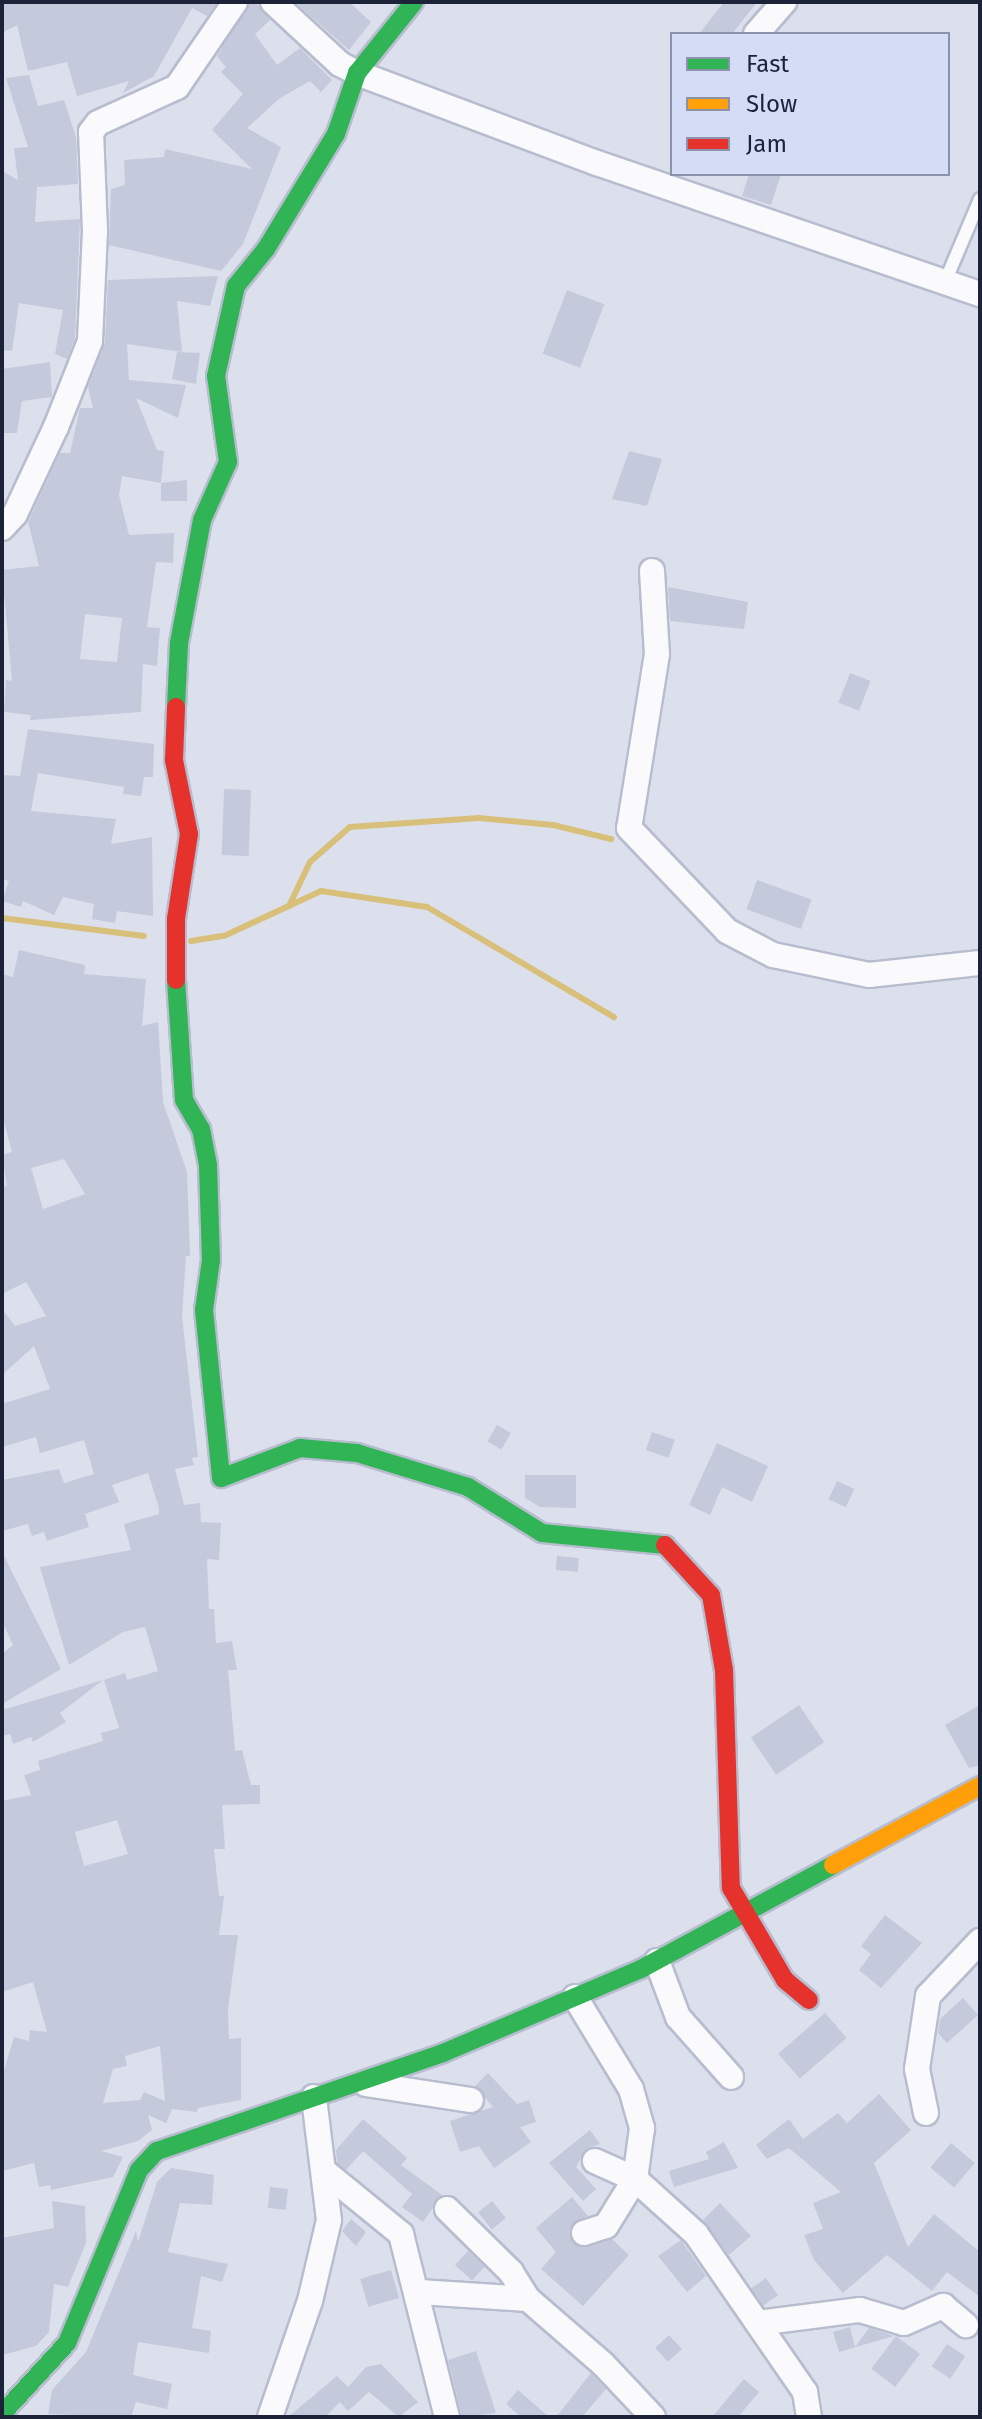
<!DOCTYPE html>
<html>
<head>
<meta charset="utf-8">
<style>
	body { margin:0 }
	#map { position:relative; width:982px; height:2419px; overflow:hidden; background:#dce0ed; font-family:"Fira Sans",sans-serif }
	div>[style] { position:absolute }
	.stream>* { height:6px; margin:-3px; padding:0 3px; transform-origin:3px; border-radius:3px; background:#d8c07b }
	.building>* { inset:0; background:#c4c9db; transform-origin:0 0 }
	.roads { filter:drop-shadow(2px 0 #b7bdce) drop-shadow(-2px 0 #b7bdce) drop-shadow(0 2px #b7bdce) drop-shadow(0 -2px #b7bdce) }
	.lane>* { height:12px; margin:-6px; padding:0 6px; transform-origin:6px; border-radius:6px; background:#fafafc }
	.street>* { height:24px; margin:-12px; padding:0 12px; transform-origin:12px; border-radius:12px; background:#fafafc }
	.fast>* { height:18px; margin:-9px; padding:0 9px; transform-origin:9px; border-radius:9px; background:#30b455 }
	.slow>* { height:18px; margin:-9px; padding:0 9px; transform-origin:9px; border-radius:9px; background:#ff9f0a }
	.jam>* { height:18px; margin:-9px; padding:0 9px; transform-origin:9px; border-radius:9px; background:#e5322d }
	span { translate:-50% -50%; white-space:nowrap; text-align:center; line-height:1.15; -webkit-text-stroke:8px #d4ddf5; paint-order:stroke }
	.frame { position:absolute; inset:0; border:4px solid #1c2339; pointer-events:none }
	.legend { position:absolute; left:670px; top:32px; width:280px; height:144px; box-sizing:border-box; background:#d4ddf5; border:2px solid #8a93aa; margin:0; padding:10px 14px; list-style:none; font-size:24px; color:#1c2339 }
	.legend li { display:flex; align-items:center; gap:16px; height:40px }
	.legend b { width:40px; border:2px solid #8a93aa }
</style>
</head>
<body>
<div id="map">
	<div class="stream">
		<i style="left:289px;top:906px;width:49px;rotate:-64.5deg"></i>
		<i style="left:310px;top:862px;width:53px;rotate:-41.2deg"></i>
		<i style="left:350px;top:827px;width:129px;rotate:-4deg"></i>
		<i style="left:479px;top:818px;width:74px;rotate:5.4deg"></i>
		<i style="left:553px;top:825px;width:60px;rotate:13.6deg"></i>
		<i style="left:2px;top:918px;width:143px;rotate:7.2deg"></i>
		<i style="left:191px;top:941px;width:33px;rotate:-9deg"></i>
		<i style="left:224px;top:936px;width:107px;rotate:-24.9deg"></i>
		<i style="left:321px;top:891px;width:107px;rotate:8.6deg"></i>
		<i style="left:427px;top:907px;width:217px;rotate:30.5deg"></i>
	</div>
	<div class="building">
		<i style="clip-path:polygon(2px 2px,217px 2px,207px 16px,192px 8px,154px 76px,123px 93px,129px 81px,77px 96px,67px 62px,28px 71px,17px 25px,2px 33px)"></i>
		<i style="clip-path:polygon(250px 2px,256px 2px,270px 20px,255px 34px,277px 65px,300px 48px,332px 80px,321px 92px,310px 81px,280px 98px,247px 128px,281px 147px,243px 244px,221px 271px,109px 245px,111px 189px,125px 185px,124px 160px,164px 157px,165px 149px,252px 169px,212px 130px,243px 94px,221px 72px,226px 67px,217px 56px)"></i>
		<i style="clip-path:polygon(295px 2px,349px 2px,371px 22px,349px 50px)"></i>
		<i style="clip-path:polygon(724px 2px,757px 2px,732px 34px,699px 34px)"></i>
		<i style="clip-path:polygon(29px 75px,38px 106px,64px 100px,76px 137px,78px 184px,37px 187px,35px 222px,80px 219px,75px 338px,67px 359px,55px 354px,63px 310px,19px 303px,12px 351px,2px 350px,2px 171px,18px 180px,14px 148px,28px 147px,6px 78px)"></i>
		<i style="clip-path:polygon(749px 174px,781px 174px,771px 205px,742px 196px)"></i>
		<i style="clip-path:polygon(evenodd,218px 276px,210px 306px,177px 301px,182px 352px,127px 344px,129px 380px,186px 385px,178px 418px,136px 398px,157px 450px,164px 451px,161px 483px,122px 476px,119px 495px,129px 535px,174px 533px,173px 563px,156px 562px,147px 627px,160px 628px,157px 666px,143px 664px,141px 712px,30px 720px,31px 715px,4px 712px,6px 680px,12px 681px,2px 570px,39px 566px,28px 522px,60px 453px,70px 453px,80px 408px,93px 408px,88px 387px,105px 342px,108px 280px,218px 276px,85px 614px,122px 618px,117px 662px,80px 659px,85px 614px)"></i>
		<i style="left:567px;top:290px;width:40px;height:68px;rotate:21deg"></i>
		<i style="clip-path:polygon(177px 352px,200px 353px,196px 384px,172px 379px)"></i>
		<i style="clip-path:polygon(50px 362px,52px 397px,22px 401px,17px 433px,2px 433px,2px 369px)"></i>
		<i style="clip-path:polygon(629px 451px,662px 459px,647px 506px,612px 499px)"></i>
		<i style="clip-path:polygon(187px 480px,187px 501px,161px 501px,161px 483px)"></i>
		<i style="clip-path:polygon(668px 587px,748px 602px,744px 629px,670px 621px)"></i>
		<i style="left:850px;top:673px;width:22px;height:32px;rotate:21deg"></i>
		<i style="clip-path:polygon(28px 729px,154px 744px,153px 777px,144px 777px,141px 796px,123px 794px,124px 787px,38px 773px,31px 811px,116px 819px,111px 844px,152px 837px,153px 916px,117px 911px,115px 923px,92px 919px,94px 904px,63px 897px,54px 915px,23px 901px,21px 907px,2px 901px,9px 881px,2px 879px,2px 775px,20px 776px)"></i>
		<i style="left:224px;top:789px;width:27px;height:66px;rotate:2deg"></i>
		<i style="left:757px;top:880px;width:58px;height:31px;rotate:20deg"></i>
		<i style="clip-path:polygon(evenodd,19px 950px,85px 965px,84px 974px,146px 979px,142px 1026px,158px 1022px,163px 1102px,187px 1172px,190px 1256px,186px 1256px,182px 1317px,198px 1457px,192px 1458px,194px 1465px,175px 1469px,184px 1505px,200px 1503px,201px 1522px,221px 1523px,219px 1560px,207px 1559px,209px 1609px,214px 1609px,216px 1643px,232px 1641px,237px 1670px,228px 1670px,235px 1751px,242px 1750px,251px 1785px,260px 1785px,260px 1804px,222px 1805px,225px 1849px,214px 1849px,219px 1896px,224px 1896px,219px 1935px,238px 1935px,228px 2009px,229px 2039px,241px 2038px,241px 2100px,198px 2108px,197px 2112px,172px 2109px,166px 2123px,148px 2115px,152px 2130px,138px 2141px,101px 2151px,123px 2157px,113px 2177px,51px 2190px,50px 2185px,39px 2187px,34px 2163px,2px 2171px,2px 2077px,14px 2037px,29px 2041px,30px 2030px,47px 2032px,33px 1982px,2px 1992px,2px 1801px,31px 1795px,24px 1775px,40px 1770px,38px 1761px,103px 1741px,101px 1733px,119px 1728px,104px 1680px,125px 1673px,127px 1680px,158px 1671px,145px 1627px,123px 1632px,69px 1665px,40px 1567px,131px 1550px,124px 1524px,159px 1514px,159px 1508px,148px 1473px,112px 1485px,119px 1502px,85px 1514px,89px 1527px,47px 1541px,44px 1532px,32px 1536px,28px 1524px,2px 1531px,2px 1480px,59px 1469px,64px 1483px,94px 1474px,84px 1440px,40px 1453px,36px 1437px,2px 1447px,2px 1404px,50px 1389px,34px 1346px,2px 1375px,2px 1309px,15px 1326px,46px 1316px,26px 1282px,2px 1294px,2px 1187px,7px 1186px,2px 1155px,12px 1152px,2px 1114px,2px 974px,13px 977px,19px 950px,64px 1159px,85px 1194px,43px 1209px,31px 1168px,64px 1159px,19px 950px,117px 1820px,128px 1854px,84px 1866px,75px 1832px,117px 1820px,19px 950px,160px 2046px,165px 2101px,144px 2092px,140px 2100px,103px 2103px,113px 2069px,127px 2066px,125px 2056px,160px 2046px)"></i>
		<i style="left:497px;top:1425px;width:16px;height:19px;rotate:30deg"></i>
		<i style="left:652px;top:1432px;width:24px;height:19px;rotate:19deg"></i>
		<i style="clip-path:polygon(717px 1443px,768px 1466px,752px 1502px,722px 1487px,710px 1515px,689px 1505px)"></i>
		<i style="clip-path:polygon(525px 1475px,576px 1475px,576px 1508px,540px 1507px,525px 1498px)"></i>
		<i style="left:837px;top:1481px;width:19px;height:20px;rotate:25deg"></i>
		<i style="clip-path:polygon(2px 1552px,61px 1669px,2px 1704px,2px 1654px,13px 1645px,2px 1621px)"></i>
		<i style="left:557px;top:1556px;width:22px;height:14px;rotate:5deg"></i>
		<i style="clip-path:polygon(103px 1680px,60px 1713px,66px 1722px,33px 1742px,31px 1737px,13px 1744px,10px 1734px,2px 1736px,2px 1710px)"></i>
		<i style="left:799px;top:1705px;width:45px;height:58px;rotate:56deg"></i>
		<i style="clip-path:polygon(980px 1705px,980px 1765px,969px 1768px,945px 1725px)"></i>
		<i style="clip-path:polygon(885px 1915px,922px 1943px,881px 1988px,859px 1970px,871px 1954px,861px 1946px)"></i>
		<i style="clip-path:polygon(963px 1998px,978px 2015px,947px 2043px,938px 2033px,940px 2019px)"></i>
		<i style="left:825px;top:2013px;width:33px;height:62px;rotate:49deg"></i>
		<i style="clip-path:polygon(488px 2073px,517px 2104px,529px 2100px,536px 2122px,520px 2127px,531px 2142px,494px 2168px,479px 2146px,460px 2152px,450px 2121px,493px 2107px,475px 2086px)"></i>
		<i style="clip-path:polygon(879px 2094px,911px 2130px,874px 2163px,908px 2247px,934px 2214px,980px 2252px,980px 2297px,947px 2272px,932px 2291px,887px 2255px,843px 2293px,814px 2260px,804px 2235px,823px 2229px,813px 2203px,841px 2192px,789px 2148px,767px 2159px,756px 2145px,789px 2119px,803px 2139px,838px 2113px,847px 2123px)"></i>
		<i style="clip-path:polygon(363px 2119px,407px 2158px,401px 2165px,442px 2195px,423px 2222px,402px 2207px,412px 2194px,363px 2151px,346px 2170px,337px 2163px,336px 2150px)"></i>
		<i style="clip-path:polygon(590px 2130px,600px 2144px,586px 2149px,576px 2167px,596px 2189px,583px 2201px,549px 2163px)"></i>
		<i style="clip-path:polygon(724px 2142px,738px 2168px,674px 2187px,669px 2171px,709px 2159px,706px 2152px)"></i>
		<i style="left:951px;top:2143px;width:31px;height:32px;rotate:40deg"></i>
		<i style="clip-path:polygon(171px 2168px,214px 2175px,212px 2205px,180px 2203px,168px 2252px,228px 2264px,222px 2282px,201px 2276px,192px 2328px,211px 2331px,209px 2353px,138px 2342px,133px 2375px,172px 2384px,167px 2409px,136px 2402px,131px 2417px,48px 2414px,52px 2390px,86px 2352px,136px 2231px,138px 2242px,157px 2182px)"></i>
		<i style="left:270px;top:2187px;width:18px;height:21px;rotate:6deg"></i>
		<i style="clip-path:polygon(572px 2197px,588px 2216px,572px 2224px,573px 2243px,588px 2247px,612px 2239px,629px 2255px,583px 2306px,541px 2269px,556px 2252px,536px 2228px)"></i>
		<i style="clip-path:polygon(52px 2201px,85px 2206px,86px 2243px,68px 2287px,54px 2284px,49px 2332px,36px 2346px,2px 2355px,2px 2238px,54px 2228px)"></i>
		<i style="left:492px;top:2201px;width:22px;height:18px;rotate:51deg"></i>
		<i style="clip-path:polygon(720px 2203px,751px 2236px,729px 2255px,703px 2220px)"></i>
		<i style="clip-path:polygon(351px 2219px,366px 2232px,356px 2246px,342px 2231px)"></i>
		<i style="clip-path:polygon(681px 2240px,706px 2276px,687px 2292px,658px 2256px)"></i>
		<i style="left:468px;top:2251px;width:23px;height:19px;rotate:43deg"></i>
		<i style="left:391px;top:2270px;width:29px;height:32px;rotate:74deg"></i>
		<i style="left:766px;top:2278px;width:21px;height:18px;rotate:55deg"></i>
		<i style="clip-path:polygon(850px 2327px,855px 2347px,869px 2328px,894px 2336px,839px 2352px,833px 2332px)"></i>
		<i style="left:669px;top:2335px;width:19px;height:19px;rotate:47deg"></i>
		<i style="left:896px;top:2336px;width:30px;height:41px;rotate:37deg"></i>
		<i style="left:947px;top:2344px;width:22px;height:27px;rotate:34deg"></i>
		<i style="clip-path:polygon(476px 2351px,496px 2413px,462px 2417px,448px 2360px)"></i>
		<i style="clip-path:polygon(381px 2364px,418px 2402px,399px 2417px,369px 2392px,348px 2411px,340px 2402px,325px 2417px,288px 2417px,337px 2376px,348px 2387px,366px 2367px)"></i>
		<i style="clip-path:polygon(591px 2373px,606px 2389px,582px 2417px,556px 2417px)"></i>
		<i style="clip-path:polygon(744px 2379px,759px 2392px,738px 2417px,712px 2417px)"></i>
		<i style="clip-path:polygon(518px 2390px,549px 2417px,521px 2417px,506px 2404px)"></i>
	</div>
	<div class="roads">
		<div class="lane">
			<i style="left:945px;top:282px;width:90px;rotate:-67.1deg"></i>
		</div>
		<div class="street">
			<i style="left:273px;top:2px;width:91px;rotate:42.8deg"></i>
			<i style="left:340px;top:64px;width:19px;rotate:28deg"></i>
			<i style="left:357px;top:73px;width:256px;rotate:20.6deg"></i>
			<i style="left:597px;top:163px;width:405px;rotate:18.9deg"></i>
			<i style="left:756px;top:34px;width:43px;rotate:-48.8deg"></i>
			<i style="left:2px;top:528px;width:19px;rotate:-47deg"></i>
			<i style="left:15px;top:514px;width:96px;rotate:-64.8deg"></i>
			<i style="left:56px;top:427px;width:92px;rotate:-68.4deg"></i>
			<i style="left:90px;top:341px;width:110px;rotate:-87.4deg"></i>
			<i style="left:95px;top:231px;width:99px;rotate:-92.3deg"></i>
			<i style="left:91px;top:132px;width:11px;rotate:-52deg"></i>
			<i style="left:98px;top:123px;width:87px;rotate:-24.5deg"></i>
			<i style="left:177px;top:87px;width:103px;rotate:-55.7deg"></i>
			<i style="left:652px;top:571px;width:83px;rotate:86.6deg"></i>
			<i style="left:657px;top:654px;width:176px;rotate:99.1deg"></i>
			<i style="left:629px;top:828px;width:142px;rotate:46.4deg"></i>
			<i style="left:727px;top:931px;width:52px;rotate:27.6deg"></i>
			<i style="left:773px;top:955px;width:98px;rotate:11.8deg"></i>
			<i style="left:869px;top:975px;width:112px;rotate:-6.2deg"></i>
			<i style="left:657px;top:1961px;width:60px;rotate:69.4deg"></i>
			<i style="left:678px;top:2017px;width:80px;rotate:48.5deg"></i>
			<i style="left:575px;top:1997px;width:108px;rotate:58.7deg"></i>
			<i style="left:631px;top:2089px;width:41px;rotate:74.2deg"></i>
			<i style="left:642px;top:2128px;width:51px;rotate:97.8deg"></i>
			<i style="left:635px;top:2179px;width:82px;rotate:42deg"></i>
			<i style="left:696px;top:2234px;width:192px;rotate:55.4deg"></i>
			<i style="left:805px;top:2392px;width:25px;rotate:81deg"></i>
			<i style="left:366px;top:2084px;width:106px;rotate:8.7deg"></i>
			<i style="left:926px;top:2113px;width:45px;rotate:-101.6deg"></i>
			<i style="left:917px;top:2069px;width:74px;rotate:-81.4deg"></i>
			<i style="left:928px;top:1996px;width:76px;rotate:-46.6deg"></i>
			<i style="left:325px;top:2172px;width:98px;rotate:39.2deg"></i>
			<i style="left:401px;top:2234px;width:189px;rotate:75.9deg"></i>
			<i style="left:447px;top:2209px;width:90px;rotate:44.5deg"></i>
			<i style="left:511px;top:2272px;width:32px;rotate:58deg"></i>
			<i style="left:584px;top:2233px;width:23px;rotate:-18deg"></i>
			<i style="left:606px;top:2226px;width:55px;rotate:-58.3deg"></i>
			<i style="left:635px;top:2179px;width:44px;rotate:-155.8deg"></i>
			<i style="left:419px;top:2292px;width:109px;rotate:3.7deg"></i>
			<i style="left:528px;top:2299px;width:99px;rotate:40.9deg"></i>
			<i style="left:603px;top:2364px;width:73px;rotate:46.7deg"></i>
			<i style="left:758px;top:2323px;width:103px;rotate:-7.3deg"></i>
			<i style="left:860px;top:2310px;width:46px;rotate:16.5deg"></i>
			<i style="left:904px;top:2323px;width:43px;rotate:-23.6deg"></i>
			<i style="left:943px;top:2306px;width:30px;rotate:40deg"></i>
			<i style="left:270px;top:2417px;width:123px;rotate:-71deg"></i>
			<i style="left:310px;top:2301px;width:83px;rotate:-76.8deg"></i>
			<i style="left:329px;top:2220px;width:124px;rotate:-97deg"></i>
		</div>
		<div class="fast">
			<i style="left:176px;top:707px;width:64px;rotate:-87.3deg"></i>
			<i style="left:179px;top:643px;width:125px;rotate:-79.4deg"></i>
			<i style="left:202px;top:520px;width:64px;rotate:-65.9deg"></i>
			<i style="left:228px;top:462px;width:87px;rotate:-97.9deg"></i>
			<i style="left:216px;top:376px;width:92px;rotate:-77.5deg"></i>
			<i style="left:236px;top:286px;width:48px;rotate:-51deg"></i>
			<i style="left:266px;top:249px;width:135px;rotate:-58.7deg"></i>
			<i style="left:336px;top:134px;width:65px;rotate:-71deg"></i>
			<i style="left:357px;top:73px;width:91px;rotate:-51.2deg"></i>
			<i style="left:176px;top:980px;width:120px;rotate:86.2deg"></i>
			<i style="left:184px;top:1100px;width:34px;rotate:60deg"></i>
			<i style="left:201px;top:1129px;width:37px;rotate:79deg"></i>
			<i style="left:208px;top:1165px;width:95px;rotate:88.2deg"></i>
			<i style="left:211px;top:1260px;width:50px;rotate:98deg"></i>
			<i style="left:204px;top:1310px;width:169px;rotate:84.2deg"></i>
			<i style="left:221px;top:1478px;width:85px;rotate:-20.8deg"></i>
			<i style="left:300px;top:1448px;width:57px;rotate:5deg"></i>
			<i style="left:357px;top:1453px;width:116px;rotate:17deg"></i>
			<i style="left:468px;top:1487px;width:87px;rotate:31.9deg"></i>
			<i style="left:542px;top:1533px;width:124px;rotate:5.6deg"></i>
			<i style="left:2px;top:2414px;width:96px;rotate:-47.5deg"></i>
			<i style="left:67px;top:2343px;width:187px;rotate:-67.4deg"></i>
			<i style="left:139px;top:2170px;width:26px;rotate:-47deg"></i>
			<i style="left:157px;top:2151px;width:302px;rotate:-18.9deg"></i>
			<i style="left:443px;top:2053px;width:215px;rotate:-23deg"></i>
			<i style="left:641px;top:1969px;width:218px;rotate:-28.4deg"></i>
		</div>
		<div class="slow">
			<i style="left:833px;top:1865px;width:167px;rotate:-28.3deg"></i>
		</div>
		<div class="jam">
			<i style="left:176px;top:980px;width:61px;rotate:-90deg"></i>
			<i style="left:176px;top:919px;width:86px;rotate:-81.3deg"></i>
			<i style="left:189px;top:834px;width:76px;rotate:-101.5deg"></i>
			<i style="left:174px;top:760px;width:53px;rotate:-87.8deg"></i>
			<i style="left:665px;top:1545px;width:68px;rotate:47.4deg"></i>
			<i style="left:711px;top:1595px;width:76px;rotate:80.2deg"></i>
			<i style="left:724px;top:1670px;width:218px;rotate:88.2deg"></i>
			<i style="left:731px;top:1888px;width:107px;rotate:59.6deg"></i>
			<i style="left:785px;top:1980px;width:31px;rotate:40deg"></i>
		</div>
	</div>
	<div class="frame"></div>
	<ul class="legend">
	<li><b style="height:10px;background:#30b455"></b>Fast</li>
	<li><b style="height:10px;background:#ff9f0a"></b>Slow</li>
	<li><b style="height:10px;background:#e5322d"></b>Jam</li>
	</ul>
</div>
</body>
</html>
